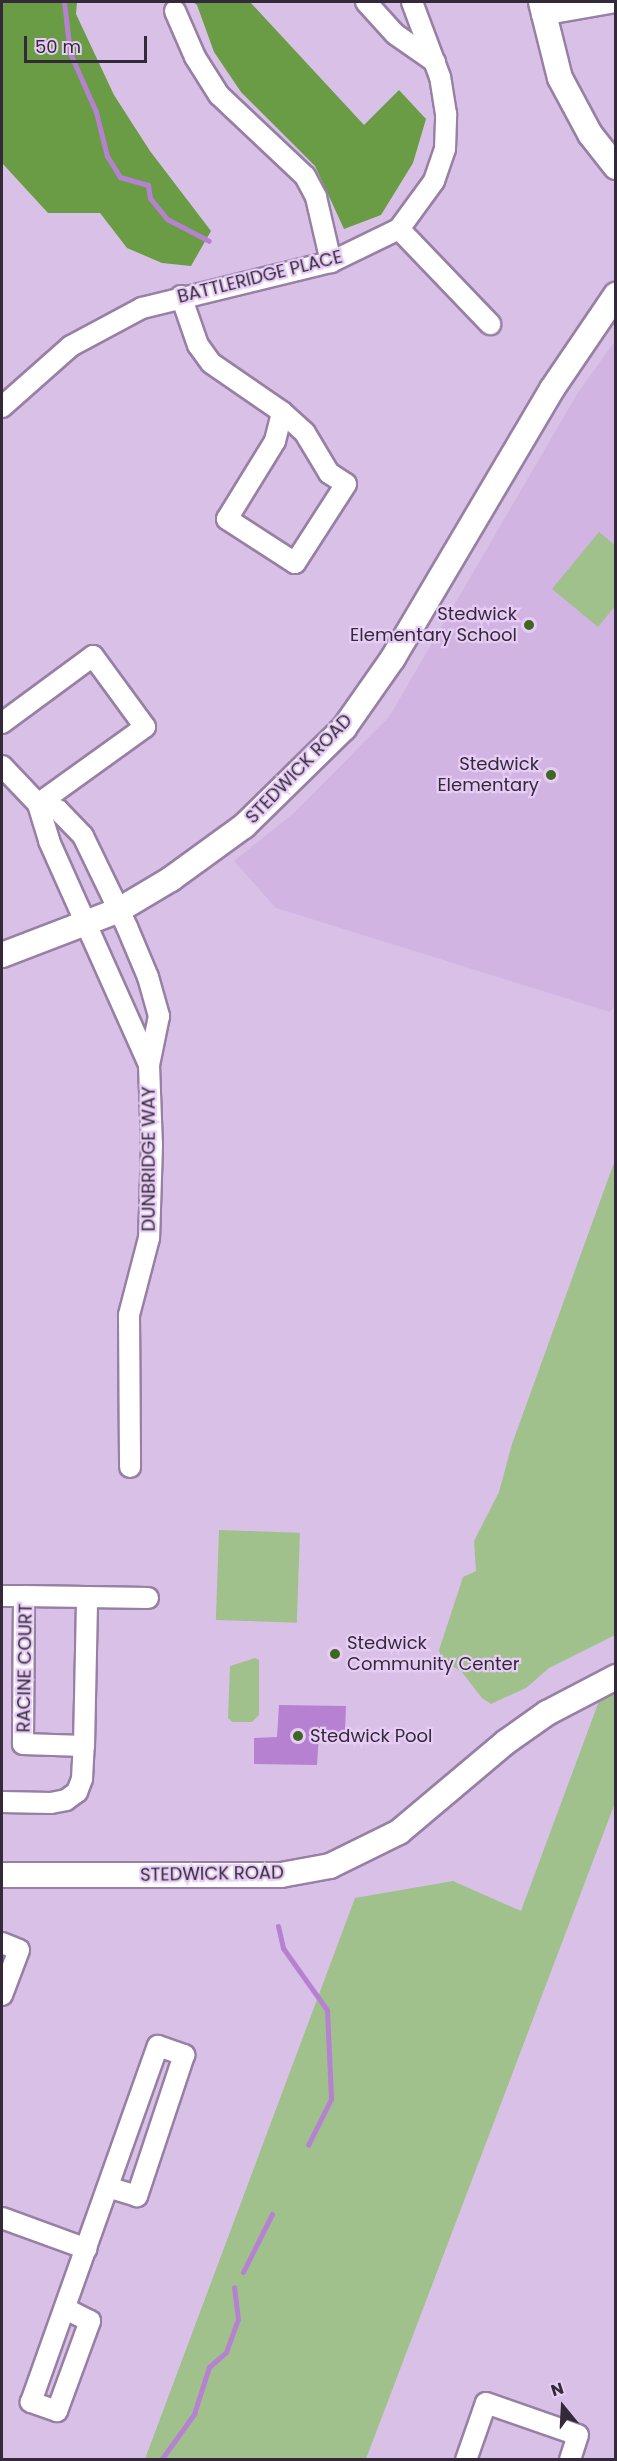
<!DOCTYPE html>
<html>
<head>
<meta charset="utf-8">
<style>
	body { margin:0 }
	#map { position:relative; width:617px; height:2461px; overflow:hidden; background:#d9c0e7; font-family:Poppins,sans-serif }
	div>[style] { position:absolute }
	.built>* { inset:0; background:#d2b4e2 }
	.green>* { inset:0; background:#a0c18c; transform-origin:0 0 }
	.forest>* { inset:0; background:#6a9c46 }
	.water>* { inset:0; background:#b781d2 }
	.stream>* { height:5px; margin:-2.5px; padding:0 2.5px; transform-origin:2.5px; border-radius:2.5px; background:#b781d2 }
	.roads { filter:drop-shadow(2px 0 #9880a5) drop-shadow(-2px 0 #9880a5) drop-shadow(0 2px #9880a5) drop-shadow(0 -2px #9880a5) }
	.minor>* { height:20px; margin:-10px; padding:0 10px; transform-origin:10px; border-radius:10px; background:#fff }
	.tertiary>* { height:24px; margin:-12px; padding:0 12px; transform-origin:12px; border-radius:12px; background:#fff }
	.dots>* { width:16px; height:16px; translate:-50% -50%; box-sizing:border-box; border:3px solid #e7cdf5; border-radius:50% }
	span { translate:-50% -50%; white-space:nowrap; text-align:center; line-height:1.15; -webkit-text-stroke:4.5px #e7cdf5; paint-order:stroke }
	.street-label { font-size:18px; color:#332939 }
	.poi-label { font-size:18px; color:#332939 }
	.right { translate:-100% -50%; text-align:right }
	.left { translate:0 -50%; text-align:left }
	.frame { position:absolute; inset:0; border:3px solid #332939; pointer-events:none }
	.north { position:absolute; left:533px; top:2377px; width:60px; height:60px; -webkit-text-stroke:4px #e7cdf5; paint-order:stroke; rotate:342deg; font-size:16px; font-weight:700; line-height:24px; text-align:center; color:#332939 }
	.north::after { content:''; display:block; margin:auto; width:21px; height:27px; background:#332939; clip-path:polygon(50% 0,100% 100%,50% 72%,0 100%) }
	.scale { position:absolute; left:24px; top:36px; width:123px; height:27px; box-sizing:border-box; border:3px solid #332939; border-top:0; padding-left:8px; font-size:18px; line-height:21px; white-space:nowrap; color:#332939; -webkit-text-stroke:4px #e7cdf5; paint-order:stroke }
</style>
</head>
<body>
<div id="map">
	<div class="built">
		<i style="clip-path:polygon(615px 341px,615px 1005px,610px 1012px,276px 908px,234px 861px,295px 812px,389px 717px,577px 394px)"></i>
	</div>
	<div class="green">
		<i style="clip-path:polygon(599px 532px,615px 545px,616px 605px,598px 627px,552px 589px)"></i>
		<i style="clip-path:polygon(615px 1160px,615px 1635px,549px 1668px,526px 1688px,491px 1704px,482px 1698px,461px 1671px,442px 1661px,439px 1650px,463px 1577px,476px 1571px,474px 1541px,499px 1492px,512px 1444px)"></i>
		<i style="left:219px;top:1530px;width:81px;height:90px;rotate:2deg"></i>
		<i style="clip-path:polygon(255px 1658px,259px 1660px,259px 1715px,252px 1722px,232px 1722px,228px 1718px,230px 1666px)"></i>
		<i style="clip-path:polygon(615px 1694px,615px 1803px,366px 2459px,145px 2459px,355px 1898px,453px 1881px,521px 1911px,599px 1701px)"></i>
	</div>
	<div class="forest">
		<i style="clip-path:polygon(2px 2px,77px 2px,76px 14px,114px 95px,150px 151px,211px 231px,191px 266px,162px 263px,127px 248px,100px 213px,48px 213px,2px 163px)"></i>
		<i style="clip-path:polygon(193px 2px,250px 2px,364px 125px,399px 90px,426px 119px,413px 163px,381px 215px,344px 229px,315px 166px,241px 92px,214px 52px,197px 5px)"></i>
	</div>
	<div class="water">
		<i style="clip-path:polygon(279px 1705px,346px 1706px,345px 1732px,319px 1734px,317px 1765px,254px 1764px,254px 1738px,277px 1737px)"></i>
	</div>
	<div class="stream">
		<i style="left:64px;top:2px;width:51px;rotate:83.3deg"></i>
		<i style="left:70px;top:53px;width:64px;rotate:66.2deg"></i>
		<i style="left:96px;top:112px;width:45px;rotate:76deg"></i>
		<i style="left:107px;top:156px;width:25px;rotate:58deg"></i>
		<i style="left:120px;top:177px;width:29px;rotate:16deg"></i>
		<i style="left:148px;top:185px;width:13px;rotate:81deg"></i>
		<i style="left:150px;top:198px;width:27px;rotate:51deg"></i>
		<i style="left:167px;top:219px;width:47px;rotate:27.6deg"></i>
		<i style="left:278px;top:1926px;width:23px;rotate:77deg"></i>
		<i style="left:283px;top:1948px;width:76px;rotate:54.6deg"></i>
		<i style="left:327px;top:2010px;width:89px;rotate:87.4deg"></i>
		<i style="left:331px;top:2099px;width:51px;rotate:116.6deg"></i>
		<i style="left:243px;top:2272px;width:65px;rotate:-63.4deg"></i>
		<i style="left:161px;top:2460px;width:57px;rotate:-54.3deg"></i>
		<i style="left:194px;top:2414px;width:49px;rotate:-72.3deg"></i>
		<i style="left:209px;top:2367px;width:23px;rotate:-41deg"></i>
		<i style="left:226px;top:2352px;width:35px;rotate:-70deg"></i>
		<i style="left:238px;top:2319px;width:32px;rotate:-97deg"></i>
	</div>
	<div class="roads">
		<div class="minor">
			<i style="left:366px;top:2px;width:43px;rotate:47.8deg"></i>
			<i style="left:395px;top:34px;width:49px;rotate:35deg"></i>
			<i style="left:175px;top:11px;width:50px;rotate:66.5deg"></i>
			<i style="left:195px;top:57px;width:45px;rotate:57.7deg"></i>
			<i style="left:219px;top:95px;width:118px;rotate:43.3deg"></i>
			<i style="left:305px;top:176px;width:24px;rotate:62deg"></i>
			<i style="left:316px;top:197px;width:67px;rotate:77deg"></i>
			<i style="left:542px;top:15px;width:75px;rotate:-10deg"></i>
			<i style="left:399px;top:229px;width:132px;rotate:46.2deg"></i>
			<i style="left:181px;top:296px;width:52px;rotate:70.9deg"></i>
			<i style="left:198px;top:345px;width:22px;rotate:54deg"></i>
			<i style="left:211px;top:363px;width:86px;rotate:34.6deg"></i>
			<i style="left:282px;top:412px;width:31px;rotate:42deg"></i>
			<i style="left:305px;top:433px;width:47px;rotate:59deg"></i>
			<i style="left:329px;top:473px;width:20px;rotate:33deg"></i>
			<i style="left:346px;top:484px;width:94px;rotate:122.8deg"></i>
			<i style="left:295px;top:563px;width:81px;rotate:-147.1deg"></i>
			<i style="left:227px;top:519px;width:92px;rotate:-58.4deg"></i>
			<i style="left:275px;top:441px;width:30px;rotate:-76deg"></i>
			<i style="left:2px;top:407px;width:92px;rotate:-41.5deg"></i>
			<i style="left:71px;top:346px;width:81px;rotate:-28.2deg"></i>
			<i style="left:142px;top:308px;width:195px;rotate:-13.7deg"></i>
			<i style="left:331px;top:262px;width:76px;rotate:-25.9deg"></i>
			<i style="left:399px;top:229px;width:59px;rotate:-53.9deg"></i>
			<i style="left:434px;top:181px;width:34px;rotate:-71deg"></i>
			<i style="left:445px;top:149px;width:35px;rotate:-88deg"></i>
			<i style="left:446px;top:114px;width:37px;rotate:-99deg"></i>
			<i style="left:440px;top:77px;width:80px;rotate:-110.5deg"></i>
			<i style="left:2px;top:723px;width:113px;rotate:-36.4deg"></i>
			<i style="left:93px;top:656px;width:88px;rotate:53.8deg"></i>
			<i style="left:145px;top:727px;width:132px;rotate:144.3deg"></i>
			<i style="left:2px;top:766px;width:52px;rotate:46.5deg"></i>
			<i style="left:38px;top:804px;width:21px;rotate:17deg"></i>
			<i style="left:58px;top:810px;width:36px;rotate:46deg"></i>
			<i style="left:83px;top:836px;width:101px;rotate:64.2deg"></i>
			<i style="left:127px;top:927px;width:54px;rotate:67.2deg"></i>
			<i style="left:148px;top:977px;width:41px;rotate:74.2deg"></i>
			<i style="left:159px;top:1016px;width:50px;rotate:101.5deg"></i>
			<i style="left:149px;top:1065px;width:80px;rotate:87.9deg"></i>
			<i style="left:152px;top:1145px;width:93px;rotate:91.8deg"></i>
			<i style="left:149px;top:1238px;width:80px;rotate:104.6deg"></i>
			<i style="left:129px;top:1315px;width:152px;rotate:89.6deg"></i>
			<i style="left:38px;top:804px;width:39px;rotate:73deg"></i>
			<i style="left:49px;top:841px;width:245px;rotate:65.9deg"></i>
			<i style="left:2px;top:1596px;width:22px"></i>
			<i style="left:87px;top:1597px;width:61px;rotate:0.9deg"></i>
			<i style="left:2px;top:1802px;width:49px;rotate:1.2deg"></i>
			<i style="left:51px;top:1803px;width:15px;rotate:-11deg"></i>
			<i style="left:66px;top:1800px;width:14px;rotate:-36deg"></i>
			<i style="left:77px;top:1792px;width:14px;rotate:-69deg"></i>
			<i style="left:82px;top:1779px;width:33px;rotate:-87deg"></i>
			<i style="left:84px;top:1746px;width:149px;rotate:-88.8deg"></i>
			<i style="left:87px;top:1597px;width:63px;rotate:-179.1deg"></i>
			<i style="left:24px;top:1596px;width:148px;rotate:90.4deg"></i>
			<i style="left:23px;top:1744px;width:61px;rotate:1.9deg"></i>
			<i style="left:2px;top:1943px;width:18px;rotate:22deg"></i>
			<i style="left:19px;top:1950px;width:48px;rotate:110.7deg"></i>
			<i style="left:2px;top:2218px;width:90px;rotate:20deg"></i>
			<i style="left:66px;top:2309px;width:27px;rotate:27deg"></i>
			<i style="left:90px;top:2321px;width:96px;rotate:110.1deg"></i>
			<i style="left:57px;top:2411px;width:28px;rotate:-161deg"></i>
			<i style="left:31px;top:2402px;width:378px;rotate:-70.4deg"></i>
			<i style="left:158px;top:2046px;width:28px;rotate:19deg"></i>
			<i style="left:184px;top:2055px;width:149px;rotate:108.4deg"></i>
			<i style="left:137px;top:2196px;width:30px;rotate:-163deg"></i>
			<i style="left:466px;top:2460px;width:60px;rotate:-70.7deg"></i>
			<i style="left:486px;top:2403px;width:97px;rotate:19.2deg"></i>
			<i style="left:578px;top:2435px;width:26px;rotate:108deg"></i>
		</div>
		<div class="tertiary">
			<i style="left:541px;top:2px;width:78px;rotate:76deg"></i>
			<i style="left:560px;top:78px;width:64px;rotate:61.8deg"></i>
			<i style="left:590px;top:134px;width:42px;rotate:51.8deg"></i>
			<i style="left:2px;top:955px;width:125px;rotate:-21deg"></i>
			<i style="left:119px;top:910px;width:61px;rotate:-30.8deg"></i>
			<i style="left:171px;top:879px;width:90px;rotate:-36deg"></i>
			<i style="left:244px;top:826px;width:140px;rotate:-44.4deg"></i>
			<i style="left:344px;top:728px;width:85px;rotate:-55deg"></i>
			<i style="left:393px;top:658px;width:312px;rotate:-59.4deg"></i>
			<i style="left:552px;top:389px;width:114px;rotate:-55.8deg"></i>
			<i style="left:2px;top:1875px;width:279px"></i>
			<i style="left:281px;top:1875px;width:50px;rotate:-10.4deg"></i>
			<i style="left:330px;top:1866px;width:77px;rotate:-26.2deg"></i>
			<i style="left:399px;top:1832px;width:140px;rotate:-40.1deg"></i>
			<i style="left:506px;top:1742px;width:50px;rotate:-35.3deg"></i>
			<i style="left:547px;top:1713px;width:78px;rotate:-27.6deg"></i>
		</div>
	</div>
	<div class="dots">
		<i style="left:529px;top:625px;background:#406722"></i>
		<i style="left:551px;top:775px;background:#406722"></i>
		<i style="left:335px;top:1654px;background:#406722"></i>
		<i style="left:298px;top:1736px;background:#406722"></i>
	</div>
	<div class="street-label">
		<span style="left:260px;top:277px;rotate:-14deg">BATTLERIDGE PLACE</span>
		<span style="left:299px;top:769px;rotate:-46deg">STEDWICK ROAD</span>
		<span style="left:149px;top:1159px;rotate:-90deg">DUNBRIDGE WAY</span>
		<span style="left:25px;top:1668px;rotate:-89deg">RACINE COURT</span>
		<span style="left:212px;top:1874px;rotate:-1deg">STEDWICK ROAD</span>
	</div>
	<div class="poi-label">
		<span class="right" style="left:517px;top:625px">Stedwick<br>Elementary School</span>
		<span class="right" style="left:539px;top:775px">Stedwick<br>Elementary</span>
		<span class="left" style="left:347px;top:1654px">Stedwick<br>Community Center</span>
		<span class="left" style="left:310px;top:1736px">Stedwick Pool</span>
	</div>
	<div class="frame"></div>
	<div class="north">N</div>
	<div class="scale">50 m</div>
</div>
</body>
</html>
